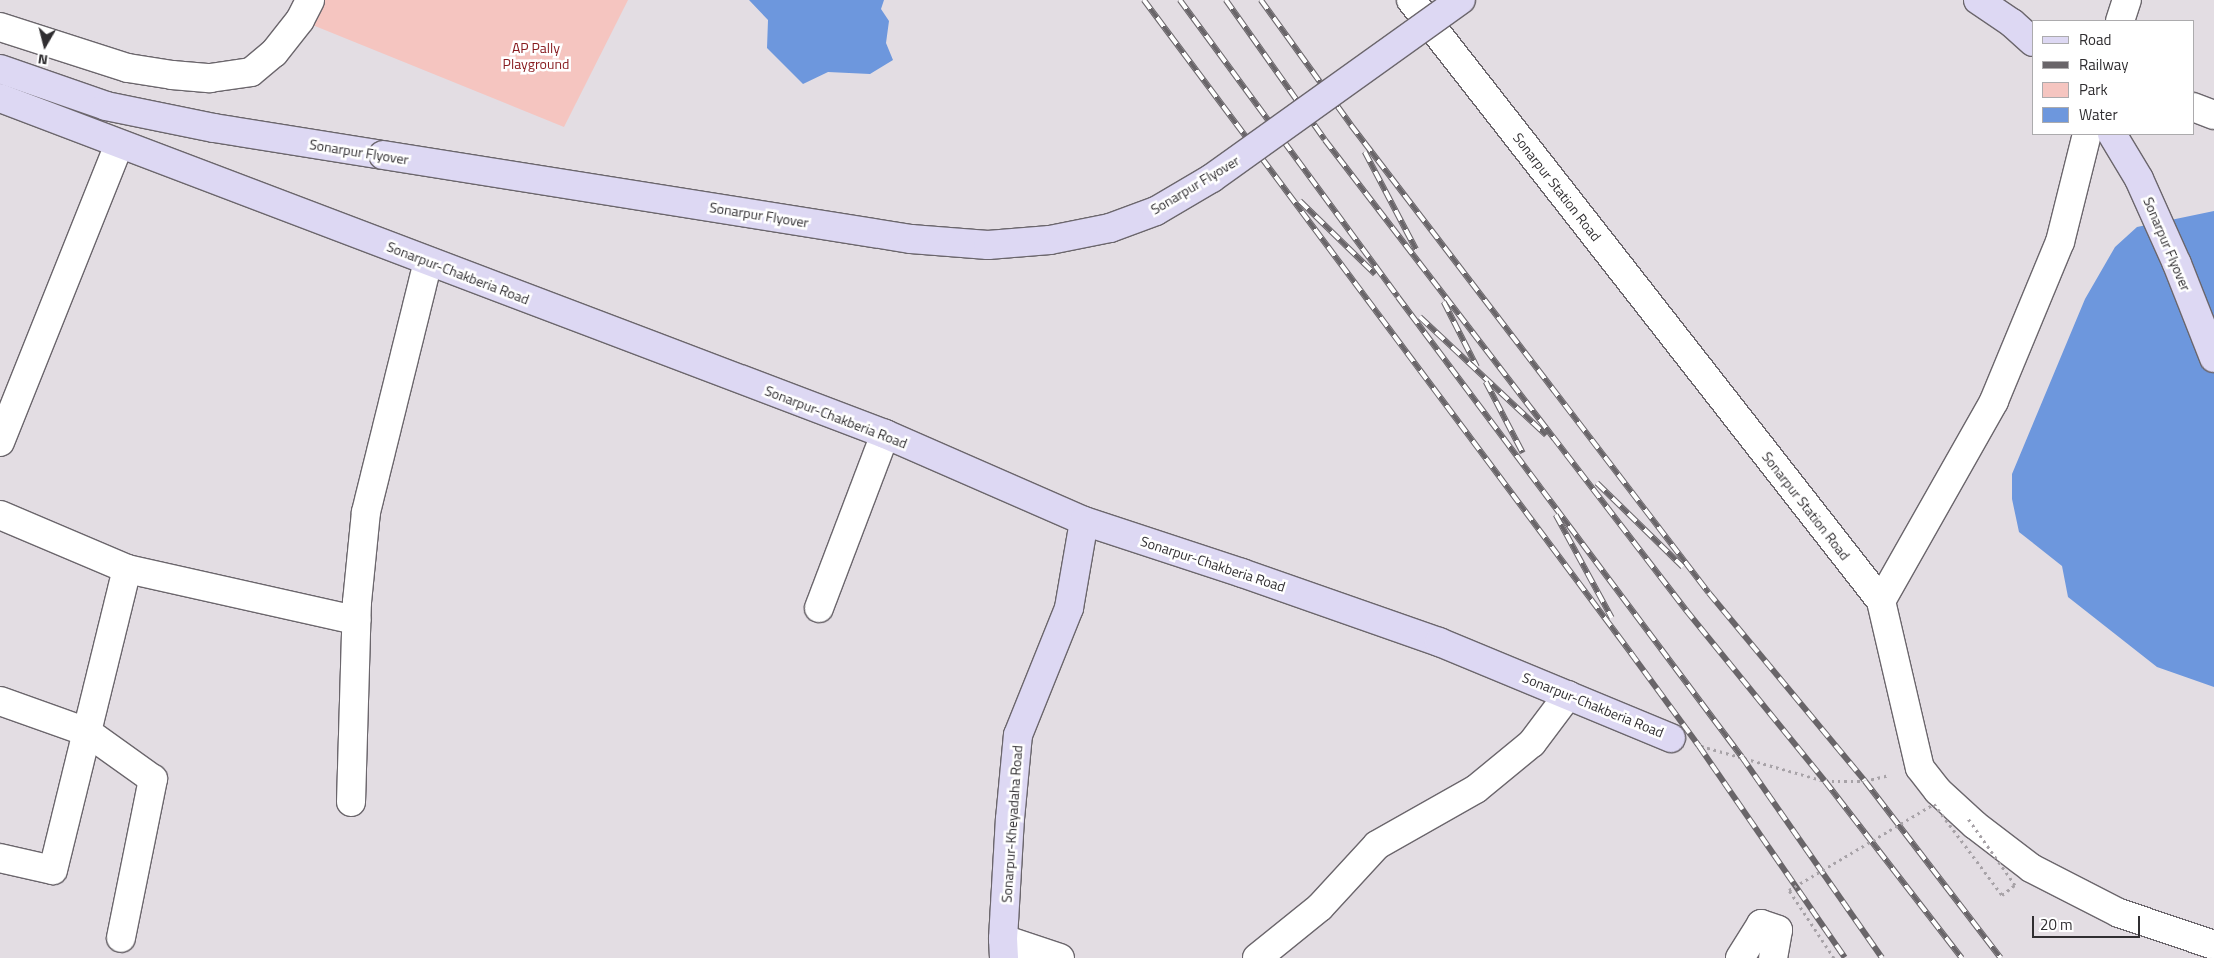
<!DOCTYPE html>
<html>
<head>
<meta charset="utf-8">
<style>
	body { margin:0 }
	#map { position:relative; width:2214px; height:958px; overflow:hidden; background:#e3dde3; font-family:"Titillium Web",sans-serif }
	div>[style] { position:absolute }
	.green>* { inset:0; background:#f5c5c0 }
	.water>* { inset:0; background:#6d97dd }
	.path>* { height:3px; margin-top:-1.5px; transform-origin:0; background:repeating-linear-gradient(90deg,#a7a2a7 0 2.5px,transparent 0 6.5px) }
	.roads { filter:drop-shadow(1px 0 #6b666c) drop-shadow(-1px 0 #6b666c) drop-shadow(0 1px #6b666c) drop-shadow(0 -1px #6b666c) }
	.street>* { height:28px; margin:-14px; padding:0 14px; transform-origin:14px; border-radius:14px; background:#fff }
	.secondary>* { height:28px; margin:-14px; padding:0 14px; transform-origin:14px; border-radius:14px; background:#ddd8f3 }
	.rail>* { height:5.5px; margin-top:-2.75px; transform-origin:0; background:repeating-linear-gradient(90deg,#fff 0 11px,#696569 0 22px); box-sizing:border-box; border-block:1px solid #696569 }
	.path-bridge>* { height:3px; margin-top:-1.5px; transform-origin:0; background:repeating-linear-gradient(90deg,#a7a2a7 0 2.5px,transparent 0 6.5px) }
	.bridges { filter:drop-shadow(1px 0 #6b666c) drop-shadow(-1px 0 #6b666c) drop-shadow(0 1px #6b666c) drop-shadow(0 -1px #6b666c) }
	.secondary-bridge>* { height:28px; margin:-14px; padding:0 14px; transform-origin:14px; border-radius:14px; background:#ddd8f3 }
	span { translate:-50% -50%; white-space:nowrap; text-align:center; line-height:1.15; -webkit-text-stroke:5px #fff; paint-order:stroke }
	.park-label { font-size:14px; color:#86191d }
	.street-label { font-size:14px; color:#302e31 }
	.legend { position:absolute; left:2032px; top:20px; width:162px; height:115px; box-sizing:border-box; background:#fff; border:1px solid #acabad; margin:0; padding:6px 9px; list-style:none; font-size:15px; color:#302e31 }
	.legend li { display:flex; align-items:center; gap:10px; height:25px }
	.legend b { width:25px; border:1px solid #acabad }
	.north { position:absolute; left:20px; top:20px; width:50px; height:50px; -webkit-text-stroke:4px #fff; paint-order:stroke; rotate:188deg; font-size:14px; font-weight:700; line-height:20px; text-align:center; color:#302e31 }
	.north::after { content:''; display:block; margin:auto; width:18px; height:22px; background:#302e31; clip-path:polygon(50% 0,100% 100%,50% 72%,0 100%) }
	.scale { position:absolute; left:2032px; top:916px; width:108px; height:22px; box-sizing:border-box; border:2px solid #302e31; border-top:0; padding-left:6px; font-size:15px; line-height:18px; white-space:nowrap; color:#302e31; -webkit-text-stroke:4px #fff; paint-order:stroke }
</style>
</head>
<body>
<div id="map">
	<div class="green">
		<i style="clip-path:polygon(322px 0,628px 0,564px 127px,310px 24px)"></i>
	</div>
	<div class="water">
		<i style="clip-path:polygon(749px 0,884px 0,881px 9px,889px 21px,886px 43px,893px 60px,870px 74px,828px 72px,803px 84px,767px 48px,768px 20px)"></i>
		<i style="clip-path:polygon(2214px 211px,2214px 687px,2157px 667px,2068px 597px,2062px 566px,2019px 532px,2012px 499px,2012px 474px,2085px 299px,2115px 247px,2137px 227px)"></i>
	</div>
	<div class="path">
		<i style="left:1701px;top:746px;width:129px;rotate:15.8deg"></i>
		<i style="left:1825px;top:781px;width:40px"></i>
		<i style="left:1865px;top:781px;width:25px;rotate:-14deg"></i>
	</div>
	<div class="roads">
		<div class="street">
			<i style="left:1411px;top:0;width:763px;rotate:51.97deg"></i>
			<i style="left:1881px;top:601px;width:171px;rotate:76.9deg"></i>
			<i style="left:1920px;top:768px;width:29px;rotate:52deg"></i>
			<i style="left:1938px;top:791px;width:50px;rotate:42.6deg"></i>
			<i style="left:1975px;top:825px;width:71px;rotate:37.5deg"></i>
			<i style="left:2031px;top:868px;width:99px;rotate:27.1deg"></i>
			<i style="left:2119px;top:913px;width:100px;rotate:18.6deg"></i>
			<i style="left:2120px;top:21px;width:22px;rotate:-72deg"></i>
			<i style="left:0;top:27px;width:134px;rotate:17.8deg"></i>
			<i style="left:128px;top:68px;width:45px;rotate:9deg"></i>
			<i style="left:172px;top:75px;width:38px;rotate:5deg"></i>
			<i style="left:210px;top:78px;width:41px;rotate:-8.3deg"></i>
			<i style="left:251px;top:72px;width:30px;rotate:-40deg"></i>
			<i style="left:274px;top:53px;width:42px;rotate:-51.8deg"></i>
			<i style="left:300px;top:20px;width:22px;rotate:-63deg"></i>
			<i style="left:2193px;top:107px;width:22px;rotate:21deg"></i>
			<i style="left:0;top:442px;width:321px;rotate:-68.2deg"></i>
			<i style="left:0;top:515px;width:138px;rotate:23deg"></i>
			<i style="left:127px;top:569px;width:235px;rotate:12.6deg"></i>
			<i style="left:1881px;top:601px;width:230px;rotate:-60.5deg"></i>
			<i style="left:1994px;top:401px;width:172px;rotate:-67.5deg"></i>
			<i style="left:2060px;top:242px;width:111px;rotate:-76deg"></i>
			<i style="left:819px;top:608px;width:186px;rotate:-69.2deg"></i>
			<i style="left:0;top:701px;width:92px;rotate:19.6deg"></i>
			<i style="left:87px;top:732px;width:81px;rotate:35.5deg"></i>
			<i style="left:153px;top:779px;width:162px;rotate:101.4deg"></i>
			<i style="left:351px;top:802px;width:200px;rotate:-88.3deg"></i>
			<i style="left:357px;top:602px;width:90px;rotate:-84.3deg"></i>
			<i style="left:366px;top:512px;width:258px;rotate:-76.1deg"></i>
			<i style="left:0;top:858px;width:54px;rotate:12.8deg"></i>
			<i style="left:53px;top:870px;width:310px;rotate:-76.2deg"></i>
			<i style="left:1003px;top:939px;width:60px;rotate:18.4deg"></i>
			<i style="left:1257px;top:958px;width:81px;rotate:-39deg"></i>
			<i style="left:1320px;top:907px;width:84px;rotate:-47.4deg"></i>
			<i style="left:1377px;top:845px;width:114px;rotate:-29.5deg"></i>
			<i style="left:1476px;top:789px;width:72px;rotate:-39.4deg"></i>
			<i style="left:1532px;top:743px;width:60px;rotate:-53.1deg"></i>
			<i style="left:1740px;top:958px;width:40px;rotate:-58deg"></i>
			<i style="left:1761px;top:924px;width:18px;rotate:19deg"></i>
			<i style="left:1778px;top:930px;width:28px;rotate:100deg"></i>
		</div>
		<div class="secondary">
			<i style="left:1978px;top:0;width:41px;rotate:34.1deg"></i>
			<i style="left:2012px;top:23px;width:28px;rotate:42deg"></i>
			<i style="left:0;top:69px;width:112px;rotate:19.2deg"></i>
			<i style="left:106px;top:106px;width:110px;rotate:11.5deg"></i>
			<i style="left:214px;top:128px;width:171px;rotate:9.1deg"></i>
			<i style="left:0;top:98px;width:947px;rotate:20.79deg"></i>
			<i style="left:885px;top:434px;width:217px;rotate:23.6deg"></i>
			<i style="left:1084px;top:521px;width:166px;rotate:18.2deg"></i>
			<i style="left:1242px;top:573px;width:209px;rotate:19.3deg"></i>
			<i style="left:1439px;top:642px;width:251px;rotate:22.5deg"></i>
			<i style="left:2112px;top:134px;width:52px;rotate:59deg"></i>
			<i style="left:2139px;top:179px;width:93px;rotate:65.9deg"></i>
			<i style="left:2177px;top:264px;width:101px;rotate:68.5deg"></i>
			<i style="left:1004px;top:958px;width:19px;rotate:-93deg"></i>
			<i style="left:1003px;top:939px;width:120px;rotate:-86.7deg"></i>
			<i style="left:1010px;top:819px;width:84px;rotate:-84.6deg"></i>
			<i style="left:1018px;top:735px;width:137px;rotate:-68.1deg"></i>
			<i style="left:1069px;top:608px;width:88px;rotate:-80.2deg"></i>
		</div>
	</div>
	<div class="rail">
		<i style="left:1144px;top:0;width:815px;rotate:53.28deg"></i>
		<i style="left:1631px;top:653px;width:115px;rotate:53.8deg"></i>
		<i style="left:1699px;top:746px;width:257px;rotate:55.4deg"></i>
		<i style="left:1180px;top:0;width:368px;rotate:53.7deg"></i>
		<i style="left:1398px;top:297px;width:574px;rotate:53.21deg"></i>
		<i style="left:1742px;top:757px;width:245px;rotate:55.1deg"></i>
		<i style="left:1226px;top:0;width:171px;rotate:54.7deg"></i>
		<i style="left:1325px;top:140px;width:593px;rotate:52.47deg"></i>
		<i style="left:1686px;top:610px;width:220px;rotate:50.9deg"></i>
		<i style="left:1825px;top:781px;width:224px;rotate:52.3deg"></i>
		<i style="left:1261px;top:0;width:154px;rotate:54.2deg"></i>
		<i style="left:1351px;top:125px;width:589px;rotate:52.59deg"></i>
		<i style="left:1709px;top:593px;width:244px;rotate:50.3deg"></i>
		<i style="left:1865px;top:781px;width:223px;rotate:52.5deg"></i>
		<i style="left:1365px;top:152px;width:110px;rotate:62.3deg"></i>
		<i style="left:1300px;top:201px;width:105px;rotate:44.2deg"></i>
		<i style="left:1444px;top:302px;width:73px;rotate:63.1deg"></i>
		<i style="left:1420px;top:317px;width:173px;rotate:43.1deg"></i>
		<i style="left:1486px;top:382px;width:80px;rotate:62.5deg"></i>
		<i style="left:1597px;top:483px;width:120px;rotate:44.3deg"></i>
		<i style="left:1556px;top:515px;width:117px;rotate:61.5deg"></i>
	</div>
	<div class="path-bridge">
		<i style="left:1834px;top:958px;width:82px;rotate:-123.5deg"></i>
		<i style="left:1789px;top:890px;width:169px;rotate:-30.7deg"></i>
		<i style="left:1934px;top:804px;width:114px;rotate:53.2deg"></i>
		<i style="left:2002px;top:895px;width:16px;rotate:-38deg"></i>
		<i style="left:2015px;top:885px;width:83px;rotate:-125.2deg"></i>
	</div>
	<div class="bridges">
		<div class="secondary-bridge">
			<i style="left:383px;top:155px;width:535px;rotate:9.04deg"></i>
			<i style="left:911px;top:239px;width:77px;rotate:4.5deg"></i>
			<i style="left:988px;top:245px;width:62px;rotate:-4.6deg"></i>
			<i style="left:1050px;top:240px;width:61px;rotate:-11.3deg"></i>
			<i style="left:1110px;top:228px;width:49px;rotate:-20.3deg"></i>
			<i style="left:1156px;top:211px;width:65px;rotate:-30.5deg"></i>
			<i style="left:1212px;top:178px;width:306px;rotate:-35.6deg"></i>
		</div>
	</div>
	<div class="park-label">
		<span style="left:536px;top:56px">AP Pally<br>Playground</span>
	</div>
	<div class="street-label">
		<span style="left:359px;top:152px;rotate:9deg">Sonarpur Flyover</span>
		<span style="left:1195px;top:185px;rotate:-31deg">Sonarpur Flyover</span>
		<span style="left:1557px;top:187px;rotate:52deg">Sonarpur Station Road</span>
		<span style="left:759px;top:215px;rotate:9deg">Sonarpur Flyover</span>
		<span style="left:2167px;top:244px;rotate:67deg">Sonarpur Flyover</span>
		<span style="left:458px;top:273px;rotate:21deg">Sonarpur-Chakberia Road</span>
		<span style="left:836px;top:417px;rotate:21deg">Sonarpur-Chakberia Road</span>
		<span style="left:1806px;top:506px;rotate:52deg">Sonarpur Station Road</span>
		<span style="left:1213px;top:564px;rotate:18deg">Sonarpur-Chakberia Road</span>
		<span style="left:1593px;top:705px;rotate:22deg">Sonarpur-Chakberia Road</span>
		<span style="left:1012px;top:824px;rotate:-86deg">Sonarpur-Kheyadaha Road</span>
	</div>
	<ul class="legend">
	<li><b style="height:6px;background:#ddd8f3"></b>Road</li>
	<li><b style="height:6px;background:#696569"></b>Railway</li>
	<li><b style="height:14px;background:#f5c5c0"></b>Park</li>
	<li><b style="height:14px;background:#6d97dd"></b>Water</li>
	</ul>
	<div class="north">N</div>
	<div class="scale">20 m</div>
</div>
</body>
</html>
